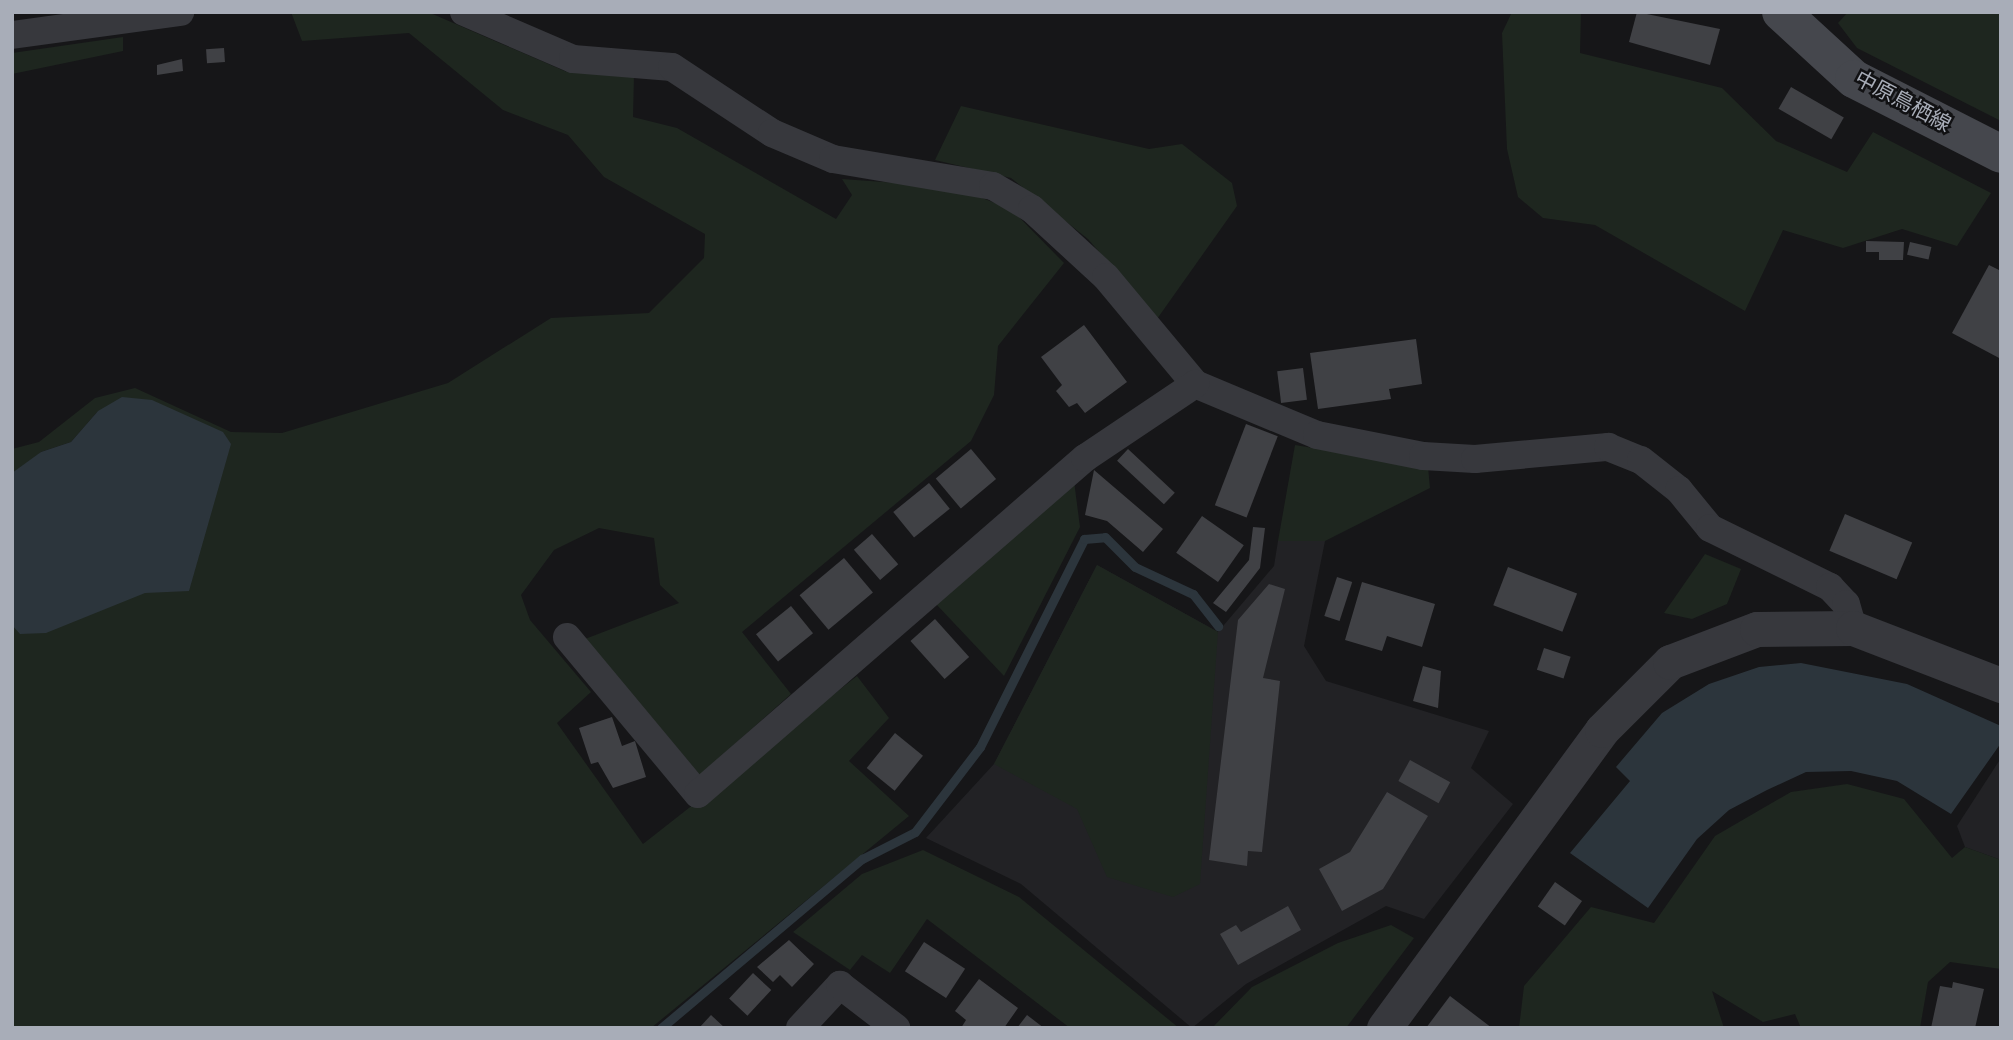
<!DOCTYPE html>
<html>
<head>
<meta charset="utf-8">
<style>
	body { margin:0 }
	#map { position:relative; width:2013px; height:1040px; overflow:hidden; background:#161618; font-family:Overpass,"Noto Sans JP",sans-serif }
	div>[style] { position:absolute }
	.built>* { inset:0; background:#222225 }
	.green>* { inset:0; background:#1e261f }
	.water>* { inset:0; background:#2c353c }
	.stream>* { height:9px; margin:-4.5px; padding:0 4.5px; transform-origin:4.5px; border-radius:4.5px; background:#2c353c }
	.building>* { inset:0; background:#404145; transform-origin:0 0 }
	.minor>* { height:28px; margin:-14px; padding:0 14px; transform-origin:14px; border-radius:14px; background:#37383d }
	.tertiary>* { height:35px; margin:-17.5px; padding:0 17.5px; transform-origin:17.5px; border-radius:17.5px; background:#37383d }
	.secondary>* { height:38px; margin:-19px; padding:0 19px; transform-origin:19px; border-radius:19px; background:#45474d }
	span { translate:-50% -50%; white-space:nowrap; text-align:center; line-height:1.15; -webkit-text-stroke:5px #111113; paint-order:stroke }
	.street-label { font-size:21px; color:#a8adb8 }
	.frame { position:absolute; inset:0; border:14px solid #a8adb8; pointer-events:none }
</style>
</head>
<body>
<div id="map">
	<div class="built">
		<i style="clip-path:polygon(1278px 541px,1325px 541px,1304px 646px,1326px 681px,1489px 731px,1471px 768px,1513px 804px,1424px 919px,1386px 906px,1246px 984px,1192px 1028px,1021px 884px,926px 838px,994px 764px,1097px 565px,1218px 632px,1274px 566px)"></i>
		<i style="clip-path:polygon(2001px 758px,2001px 860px,1965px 847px,1957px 826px)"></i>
	</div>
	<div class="green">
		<i style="clip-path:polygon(291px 12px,428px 12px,567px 72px,634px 76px,633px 117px,677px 128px,836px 219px,852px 195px,842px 179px,953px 187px,1011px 209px,1064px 263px,998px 346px,994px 395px,971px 441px,742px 632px,791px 694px,700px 775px,585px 639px,679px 603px,660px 585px,654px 538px,599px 528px,554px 550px,521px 595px,530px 620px,591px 692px,557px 723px,643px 844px,857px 676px,889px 718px,849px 761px,909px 816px,651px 1028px,12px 1028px,12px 610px,98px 411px,71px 442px,41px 452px,22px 470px,12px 473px,12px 449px,39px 442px,95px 398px,135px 388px,231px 432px,282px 433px,448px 383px,551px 318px,649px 313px,704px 258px,705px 234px,604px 177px,568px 135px,503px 110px,409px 33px,302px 41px)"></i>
		<i style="clip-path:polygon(1512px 12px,1581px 12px,1580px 53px,1722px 88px,1776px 141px,1847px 172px,1873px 132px,1991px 193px,1957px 246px,1902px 229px,1843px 248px,1783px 230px,1745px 311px,1595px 225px,1543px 218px,1518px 197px,1507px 149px,1502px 33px)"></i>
		<i style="clip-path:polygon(1848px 12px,2001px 12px,2001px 121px,1857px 48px,1838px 23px)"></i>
		<i style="clip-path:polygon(123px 37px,123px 51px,12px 74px,12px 53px)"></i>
		<i style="clip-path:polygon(961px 106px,1149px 149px,1182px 144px,1232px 183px,1237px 206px,1157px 319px,1088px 239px,1011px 178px,935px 160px)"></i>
		<i style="clip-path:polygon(1295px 445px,1428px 467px,1430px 488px,1325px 541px,1278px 541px)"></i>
		<i style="clip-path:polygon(1074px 481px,1080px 527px,1004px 676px,936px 604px)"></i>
		<i style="clip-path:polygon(1705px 554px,1741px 569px,1727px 604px,1692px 619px,1664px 613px)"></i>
		<i style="clip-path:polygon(1097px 565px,1218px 632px,1200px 884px,1173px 897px,1107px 877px,1077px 809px,994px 764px)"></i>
		<i style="clip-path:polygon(1847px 784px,1904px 799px,1952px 858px,1965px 847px,2001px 860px,2001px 969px,1950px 962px,1928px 982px,1920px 1028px,1801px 1028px,1795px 1014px,1763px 1022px,1712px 991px,1724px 1028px,1519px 1028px,1524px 986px,1591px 907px,1654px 923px,1715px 836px,1791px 792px)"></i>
		<i style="clip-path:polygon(923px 850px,1019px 897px,1179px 1028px,1070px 1028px,927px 919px,890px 973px,862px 955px,850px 970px,793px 932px,862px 874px)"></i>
		<i style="clip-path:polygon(1391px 925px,1414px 938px,1346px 1028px,1212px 1028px,1252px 987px,1338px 943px)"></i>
	</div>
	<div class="water">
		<i style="clip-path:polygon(122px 397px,152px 400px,223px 432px,231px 444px,189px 591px,145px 593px,46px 633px,20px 634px,12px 625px,12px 473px,41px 452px,71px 442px,98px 411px)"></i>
		<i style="clip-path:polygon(1801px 663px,1907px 684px,2001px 726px,2001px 743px,1951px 814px,1897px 781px,1851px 771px,1806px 772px,1767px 790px,1729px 810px,1697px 839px,1648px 908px,1570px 853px,1630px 781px,1616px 767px,1662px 713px,1709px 684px,1759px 667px)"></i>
	</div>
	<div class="stream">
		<i style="left:661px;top:1028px;width:263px;rotate:-40.1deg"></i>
		<i style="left:862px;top:859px;width:59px;rotate:-27deg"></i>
		<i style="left:915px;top:832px;width:107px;rotate:-52.6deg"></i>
		<i style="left:980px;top:747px;width:233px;rotate:-63.4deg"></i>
		<i style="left:1084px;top:539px;width:21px;rotate:-5deg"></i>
		<i style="left:1105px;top:537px;width:42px;rotate:45deg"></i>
		<i style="left:1135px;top:567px;width:64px;rotate:25deg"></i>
		<i style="left:1193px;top:594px;width:41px;rotate:52deg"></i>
	</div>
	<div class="building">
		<i style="clip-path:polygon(1637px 12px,1720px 29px,1710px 65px,1629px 42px)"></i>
		<i style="left:224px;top:48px;width:14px;height:18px;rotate:86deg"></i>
		<i style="clip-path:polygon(182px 59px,183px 71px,157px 75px,157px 65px)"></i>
		<i style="left:1791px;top:87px;width:61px;height:25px;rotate:30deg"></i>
		<i style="clip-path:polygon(1866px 241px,1904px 242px,1903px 260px,1879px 260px,1879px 252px,1866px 252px)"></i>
		<i style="left:1910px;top:242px;width:22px;height:13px;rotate:13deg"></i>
		<i style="clip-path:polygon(1989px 265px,2001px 271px,2001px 359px,1952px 333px)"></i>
		<i style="clip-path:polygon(1084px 325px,1127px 382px,1085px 413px,1077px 403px,1069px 407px,1056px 391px,1062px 385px,1041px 357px)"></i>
		<i style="clip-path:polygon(1416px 339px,1422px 384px,1389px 389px,1391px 399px,1318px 409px,1310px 353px)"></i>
		<i style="left:1303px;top:368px;width:32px;height:26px;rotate:83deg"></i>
		<i style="left:1246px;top:424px;width:34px;height:87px;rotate:21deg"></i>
		<i style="left:971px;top:449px;width:39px;height:46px;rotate:50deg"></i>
		<i style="left:1128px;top:449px;width:64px;height:16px;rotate:43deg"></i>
		<i style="clip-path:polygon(1094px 470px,1163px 529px,1143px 552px,1107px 521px,1085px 515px)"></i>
		<i style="left:929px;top:483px;width:33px;height:46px;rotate:51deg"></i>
		<i style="left:1845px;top:514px;width:73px;height:40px;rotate:23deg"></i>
		<i style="left:1202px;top:516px;width:51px;height:45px;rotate:35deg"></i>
		<i style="clip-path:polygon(1253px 527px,1265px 528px,1260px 568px,1226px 612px,1213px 603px,1249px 560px)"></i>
		<i style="left:872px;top:534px;width:40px;height:24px;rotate:49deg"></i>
		<i style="left:844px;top:558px;width:45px;height:58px;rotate:50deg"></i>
		<i style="left:1508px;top:567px;width:74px;height:41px;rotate:21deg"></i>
		<i style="left:1337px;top:577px;width:16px;height:41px;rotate:18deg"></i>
		<i style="clip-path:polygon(1362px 582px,1435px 604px,1422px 647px,1387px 636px,1382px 651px,1345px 640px)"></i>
		<i style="clip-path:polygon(1269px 584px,1285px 589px,1263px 678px,1280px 681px,1262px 852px,1248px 851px,1247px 866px,1209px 860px,1238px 620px)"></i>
		<i style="left:791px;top:606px;width:35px;height:45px;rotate:51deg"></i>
		<i style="left:935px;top:619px;width:51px;height:33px;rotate:48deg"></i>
		<i style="left:1544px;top:648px;width:28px;height:23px;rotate:18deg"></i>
		<i style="clip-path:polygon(1423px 666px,1441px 671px,1438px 708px,1413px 701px)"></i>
		<i style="clip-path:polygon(612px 717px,622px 746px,635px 741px,646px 777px,613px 788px,598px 762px,591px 764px,579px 728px)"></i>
		<i style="left:895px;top:733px;width:36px;height:45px;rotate:39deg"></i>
		<i style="left:1410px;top:760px;width:46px;height:24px;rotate:29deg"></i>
		<i style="clip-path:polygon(1387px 792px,1428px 816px,1383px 889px,1342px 911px,1319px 869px,1350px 852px)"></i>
		<i style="left:1555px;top:882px;width:33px;height:30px;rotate:35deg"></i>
		<i style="clip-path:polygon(1288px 906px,1301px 930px,1238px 965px,1220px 934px,1236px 925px,1241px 932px)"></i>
		<i style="clip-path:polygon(789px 940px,814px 964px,792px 987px,780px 975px,773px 982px,757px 967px)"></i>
		<i style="left:924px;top:942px;width:49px;height:35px;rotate:33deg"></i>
		<i style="left:753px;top:973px;width:25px;height:35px;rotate:43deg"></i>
		<i style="clip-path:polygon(979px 979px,1018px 1008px,1004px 1028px,961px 1028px,966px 1020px,955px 1011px)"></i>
		<i style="clip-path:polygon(1953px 982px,1984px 989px,1975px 1028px,1931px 1028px,1940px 986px,1952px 988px)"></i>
		<i style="clip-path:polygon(1450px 996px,1492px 1028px,1426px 1028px)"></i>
		<i style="clip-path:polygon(711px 1015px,725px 1028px,699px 1028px)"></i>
		<i style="clip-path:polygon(1027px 1015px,1044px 1028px,1017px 1028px)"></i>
	</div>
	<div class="minor">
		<i style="left:464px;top:12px;width:119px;rotate:23.3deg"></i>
		<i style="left:573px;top:59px;width:99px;rotate:4.6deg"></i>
		<i style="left:672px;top:67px;width:120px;rotate:33.4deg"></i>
		<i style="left:772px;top:133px;width:66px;rotate:23.1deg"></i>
		<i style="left:833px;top:159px;width:162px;rotate:9.6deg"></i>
		<i style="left:993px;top:186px;width:45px;rotate:30.5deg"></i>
		<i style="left:1032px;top:209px;width:100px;rotate:42.6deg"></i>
		<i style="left:1106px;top:277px;width:139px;rotate:50.2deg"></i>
		<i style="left:1195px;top:384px;width:132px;rotate:22.7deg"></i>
		<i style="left:1317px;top:435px;width:108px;rotate:11.2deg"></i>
		<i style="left:1423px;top:456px;width:52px;rotate:3.3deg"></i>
		<i style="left:1475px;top:459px;width:134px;rotate:-5.2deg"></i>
		<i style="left:1608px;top:447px;width:35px;rotate:22deg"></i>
		<i style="left:1641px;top:460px;width:48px;rotate:38.3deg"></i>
		<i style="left:1679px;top:490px;width:49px;rotate:50.8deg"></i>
		<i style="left:1710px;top:528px;width:134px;rotate:26.2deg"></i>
		<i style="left:1830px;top:587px;width:23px;rotate:47deg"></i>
		<i style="left:1846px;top:604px;width:25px;rotate:74deg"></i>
		<i style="left:12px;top:35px;width:170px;rotate:-7.8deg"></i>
		<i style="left:567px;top:637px;width:204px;rotate:50.2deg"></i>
		<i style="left:698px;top:794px;width:513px;rotate:-40.97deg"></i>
		<i style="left:1085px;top:458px;width:133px;rotate:-33.9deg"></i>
		<i style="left:800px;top:1028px;width:59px;rotate:-47.1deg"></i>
		<i style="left:840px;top:985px;width:71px;rotate:37.5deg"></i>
	</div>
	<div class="tertiary">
		<i style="left:1384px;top:1028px;width:369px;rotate:-53.8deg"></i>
		<i style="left:1602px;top:730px;width:96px;rotate:-45deg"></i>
		<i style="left:1670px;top:662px;width:93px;rotate:-20.8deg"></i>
		<i style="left:1757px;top:629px;width:96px;rotate:-0.6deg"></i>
		<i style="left:1853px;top:628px;width:159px;rotate:21.1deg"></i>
	</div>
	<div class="secondary">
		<i style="left:1781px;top:12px;width:99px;rotate:42.5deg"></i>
		<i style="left:1854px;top:79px;width:165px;rotate:27deg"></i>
	</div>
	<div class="street-label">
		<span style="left:1902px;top:103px;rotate:28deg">中原鳥栖線</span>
	</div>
	<div class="frame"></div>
</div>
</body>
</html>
